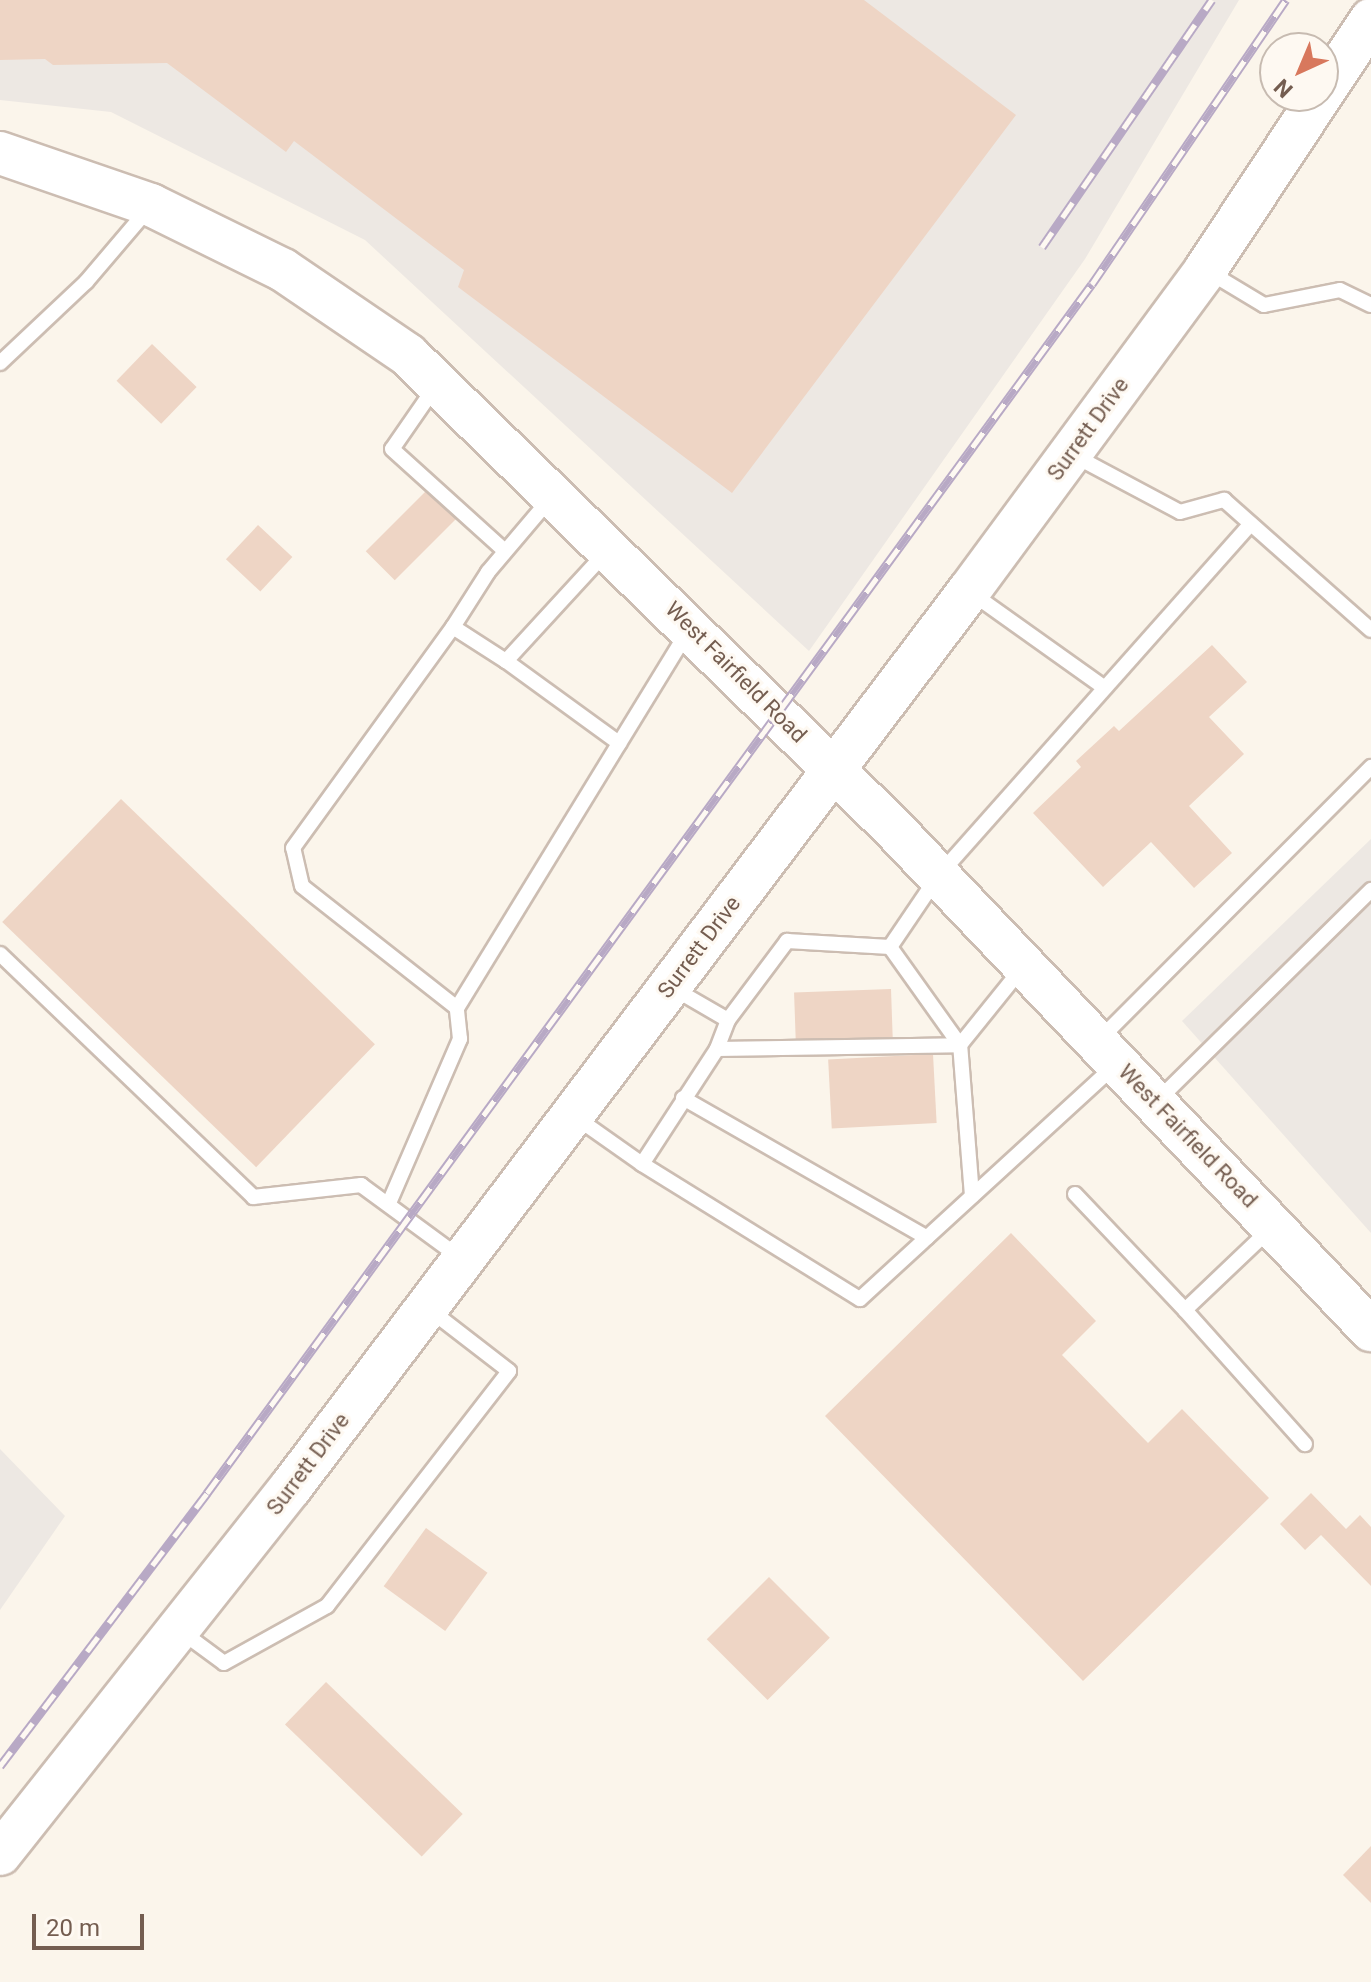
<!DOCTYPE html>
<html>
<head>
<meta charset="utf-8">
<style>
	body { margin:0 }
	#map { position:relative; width:1371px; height:1982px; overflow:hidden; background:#fbf5eb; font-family:Roboto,sans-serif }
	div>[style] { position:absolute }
	.industrial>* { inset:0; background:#ede8e3 }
	.building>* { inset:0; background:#eed5c5; transform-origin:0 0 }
	.roads { filter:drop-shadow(2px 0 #ccbdb2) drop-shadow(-2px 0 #ccbdb2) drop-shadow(0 2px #ccbdb2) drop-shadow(0 -2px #ccbdb2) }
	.lane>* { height:14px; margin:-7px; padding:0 7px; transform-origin:7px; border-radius:7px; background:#fff }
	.secondary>* { height:42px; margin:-21px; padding:0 21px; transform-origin:21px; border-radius:21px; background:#fff }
	.rail>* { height:9px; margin-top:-4.5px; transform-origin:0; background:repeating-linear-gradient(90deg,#fef9f2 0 18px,#b8a9c5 0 36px); box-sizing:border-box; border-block:2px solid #b8a9c5 }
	span { translate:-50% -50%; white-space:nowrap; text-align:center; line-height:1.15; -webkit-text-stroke:6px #fef9f2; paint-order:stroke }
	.street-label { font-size:22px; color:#745d50 }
	.north { position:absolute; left:1259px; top:32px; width:80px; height:80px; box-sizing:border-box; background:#fef9f2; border:2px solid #c7bbb1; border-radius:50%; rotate:224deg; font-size:22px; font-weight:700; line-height:32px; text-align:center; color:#745d50 }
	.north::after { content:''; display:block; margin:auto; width:28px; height:36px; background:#d8785d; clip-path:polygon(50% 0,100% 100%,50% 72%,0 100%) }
	.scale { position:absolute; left:32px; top:1914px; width:112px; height:36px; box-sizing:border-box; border:4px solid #745d50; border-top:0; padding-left:10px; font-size:24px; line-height:28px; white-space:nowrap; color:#745d50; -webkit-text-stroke:6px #fef9f2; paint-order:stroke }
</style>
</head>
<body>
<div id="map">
	<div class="industrial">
		<i style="clip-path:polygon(0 0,1239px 0,1085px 259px,809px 651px,365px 240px,111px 112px,0 100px)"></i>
		<i style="clip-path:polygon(1371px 839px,1371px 1233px,1182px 1021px)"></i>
		<i style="clip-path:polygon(0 1449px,65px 1516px,0 1610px)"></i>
	</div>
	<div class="building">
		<i style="clip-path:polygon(0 0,864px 0,1016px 115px,732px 493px,458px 287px,464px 270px,294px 141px,286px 152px,167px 63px,53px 65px,45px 59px,0 60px)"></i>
		<i style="left:152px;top:344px;width:62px;height:51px;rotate:44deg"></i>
		<i style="left:428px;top:489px;width:41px;height:88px;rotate:45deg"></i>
		<i style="left:258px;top:525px;width:47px;height:47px;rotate:43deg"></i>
		<i style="clip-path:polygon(1212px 645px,1247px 682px,1209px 717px,1244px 754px,1189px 806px,1232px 853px,1194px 888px,1151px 842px,1103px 887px,1033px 813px,1081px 767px,1076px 761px,1114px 726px,1119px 731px)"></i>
		<i style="left:121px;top:799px;width:353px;height:171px;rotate:44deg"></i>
		<i style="left:891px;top:989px;width:50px;height:97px;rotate:88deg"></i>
		<i style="left:933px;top:1054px;width:69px;height:105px;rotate:87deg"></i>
		<i style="clip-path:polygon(1011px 1233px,1096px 1321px,1062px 1355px,1148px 1443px,1182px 1409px,1269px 1498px,1083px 1681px,825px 1416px)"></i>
		<i style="clip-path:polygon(1311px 1493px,1346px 1529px,1360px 1515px,1371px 1527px,1371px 1586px,1321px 1535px,1305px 1550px,1280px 1524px)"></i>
		<i style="left:426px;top:1528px;width:76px;height:72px;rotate:36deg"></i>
		<i style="left:769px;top:1577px;width:86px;height:88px;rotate:45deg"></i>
		<i style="left:326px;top:1682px;width:190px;height:59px;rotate:44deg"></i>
		<i style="clip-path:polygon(1371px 1846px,1371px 1903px,1343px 1875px)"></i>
	</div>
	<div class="roads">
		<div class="lane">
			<i style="left:1209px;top:272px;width:64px;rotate:31deg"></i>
			<i style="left:1264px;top:305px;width:77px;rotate:-11.2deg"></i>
			<i style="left:1340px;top:290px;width:34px;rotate:26deg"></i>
			<i style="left:0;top:363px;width:118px;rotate:-43.3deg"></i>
			<i style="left:86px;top:282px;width:97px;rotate:-49.6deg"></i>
			<i style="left:435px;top:387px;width:75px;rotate:124.7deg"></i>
			<i style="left:392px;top:449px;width:152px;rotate:42.1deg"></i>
			<i style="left:1073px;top:455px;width:121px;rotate:28deg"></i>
			<i style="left:1180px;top:512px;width:46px;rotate:-15.3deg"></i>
			<i style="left:1224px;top:500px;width:196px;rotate:41.5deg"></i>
			<i style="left:973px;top:594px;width:158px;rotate:35.5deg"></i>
			<i style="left:453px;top:627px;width:65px;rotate:-57.5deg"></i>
			<i style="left:488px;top:572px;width:94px;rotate:-49.7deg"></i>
			<i style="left:506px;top:661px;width:140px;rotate:36deg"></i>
			<i style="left:890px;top:947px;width:120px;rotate:54.5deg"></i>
			<i style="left:0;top:954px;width:351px;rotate:43.8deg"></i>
			<i style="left:253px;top:1197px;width:109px;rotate:-6.3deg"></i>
			<i style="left:361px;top:1185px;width:122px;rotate:36.3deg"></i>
			<i style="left:671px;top:987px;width:66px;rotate:30.1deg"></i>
			<i style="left:728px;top:1020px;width:99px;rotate:-53.2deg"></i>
			<i style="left:787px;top:941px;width:103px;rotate:3.3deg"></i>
			<i style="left:890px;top:947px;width:86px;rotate:-55.9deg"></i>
			<i style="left:938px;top:876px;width:471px;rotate:-48.4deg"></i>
			<i style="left:457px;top:1008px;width:197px;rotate:-141.8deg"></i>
			<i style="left:302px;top:886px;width:39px;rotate:-103deg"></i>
			<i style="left:293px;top:848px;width:273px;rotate:-54.1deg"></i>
			<i style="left:453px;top:627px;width:63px;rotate:32.7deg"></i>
			<i style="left:506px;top:661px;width:149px;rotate:-47.4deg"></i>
			<i style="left:728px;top:1020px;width:31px;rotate:111deg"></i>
			<i style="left:717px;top:1049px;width:243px;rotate:-0.9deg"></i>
			<i style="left:1098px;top:1041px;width:387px;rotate:-45.1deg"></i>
			<i style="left:717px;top:1049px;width:137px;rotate:123.1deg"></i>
			<i style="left:642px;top:1164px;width:256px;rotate:31.8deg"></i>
			<i style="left:860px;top:1299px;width:346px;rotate:-42.5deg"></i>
			<i style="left:683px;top:1098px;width:281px;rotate:29.8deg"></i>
			<i style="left:1157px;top:1101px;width:301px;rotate:-44.6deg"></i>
			<i style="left:574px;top:1116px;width:83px;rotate:35.2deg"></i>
			<i style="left:1075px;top:1194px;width:160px;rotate:46.5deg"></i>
			<i style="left:1185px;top:1310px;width:117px;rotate:-43.6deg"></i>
			<i style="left:972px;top:1196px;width:151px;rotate:-94.5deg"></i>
			<i style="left:960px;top:1045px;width:100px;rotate:-51.1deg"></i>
			<i style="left:389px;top:1203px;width:179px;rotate:-66.6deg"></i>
			<i style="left:460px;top:1039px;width:31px;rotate:-96deg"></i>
			<i style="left:457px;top:1008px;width:442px;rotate:-58.5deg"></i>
			<i style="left:1185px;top:1310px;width:180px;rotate:48.2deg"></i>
			<i style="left:182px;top:1632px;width:52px;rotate:36.4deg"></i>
			<i style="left:224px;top:1663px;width:118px;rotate:-29deg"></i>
			<i style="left:327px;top:1606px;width:297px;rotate:-52.2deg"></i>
			<i style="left:509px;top:1371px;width:100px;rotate:-142.3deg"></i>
		</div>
		<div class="secondary">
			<i style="left:0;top:153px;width:160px;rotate:19deg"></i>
			<i style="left:151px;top:205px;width:147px;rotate:26.2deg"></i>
			<i style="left:283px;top:270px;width:151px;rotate:34.2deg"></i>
			<i style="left:408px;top:355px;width:676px;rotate:44.28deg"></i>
			<i style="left:892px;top:827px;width:695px;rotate:46.4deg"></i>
			<i style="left:0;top:1854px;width:468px;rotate:-51.6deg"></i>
			<i style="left:291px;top:1487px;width:1124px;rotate:-52.89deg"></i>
			<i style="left:969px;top:591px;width:400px;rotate:-53.6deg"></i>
			<i style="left:1206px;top:269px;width:299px;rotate:-56.5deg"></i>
		</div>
	</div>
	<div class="rail">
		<i style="left:1042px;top:247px;width:300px;rotate:-55.5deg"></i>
		<i style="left:0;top:1766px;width:343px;rotate:-52.8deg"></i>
		<i style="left:207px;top:1493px;width:1498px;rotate:-53.8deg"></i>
		<i style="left:1092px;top:284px;width:344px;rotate:-55.7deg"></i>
	</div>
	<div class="street-label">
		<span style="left:1088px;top:429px;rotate:-54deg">Surrett Drive</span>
		<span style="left:736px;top:672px;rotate:45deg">West Fairfield Road</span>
		<span style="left:699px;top:947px;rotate:-53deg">Surrett Drive</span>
		<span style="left:1188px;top:1136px;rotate:46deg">West Fairfield Road</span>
		<span style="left:308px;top:1464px;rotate:-53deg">Surrett Drive</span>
	</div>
	<div class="north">N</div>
	<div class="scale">20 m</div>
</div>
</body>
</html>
